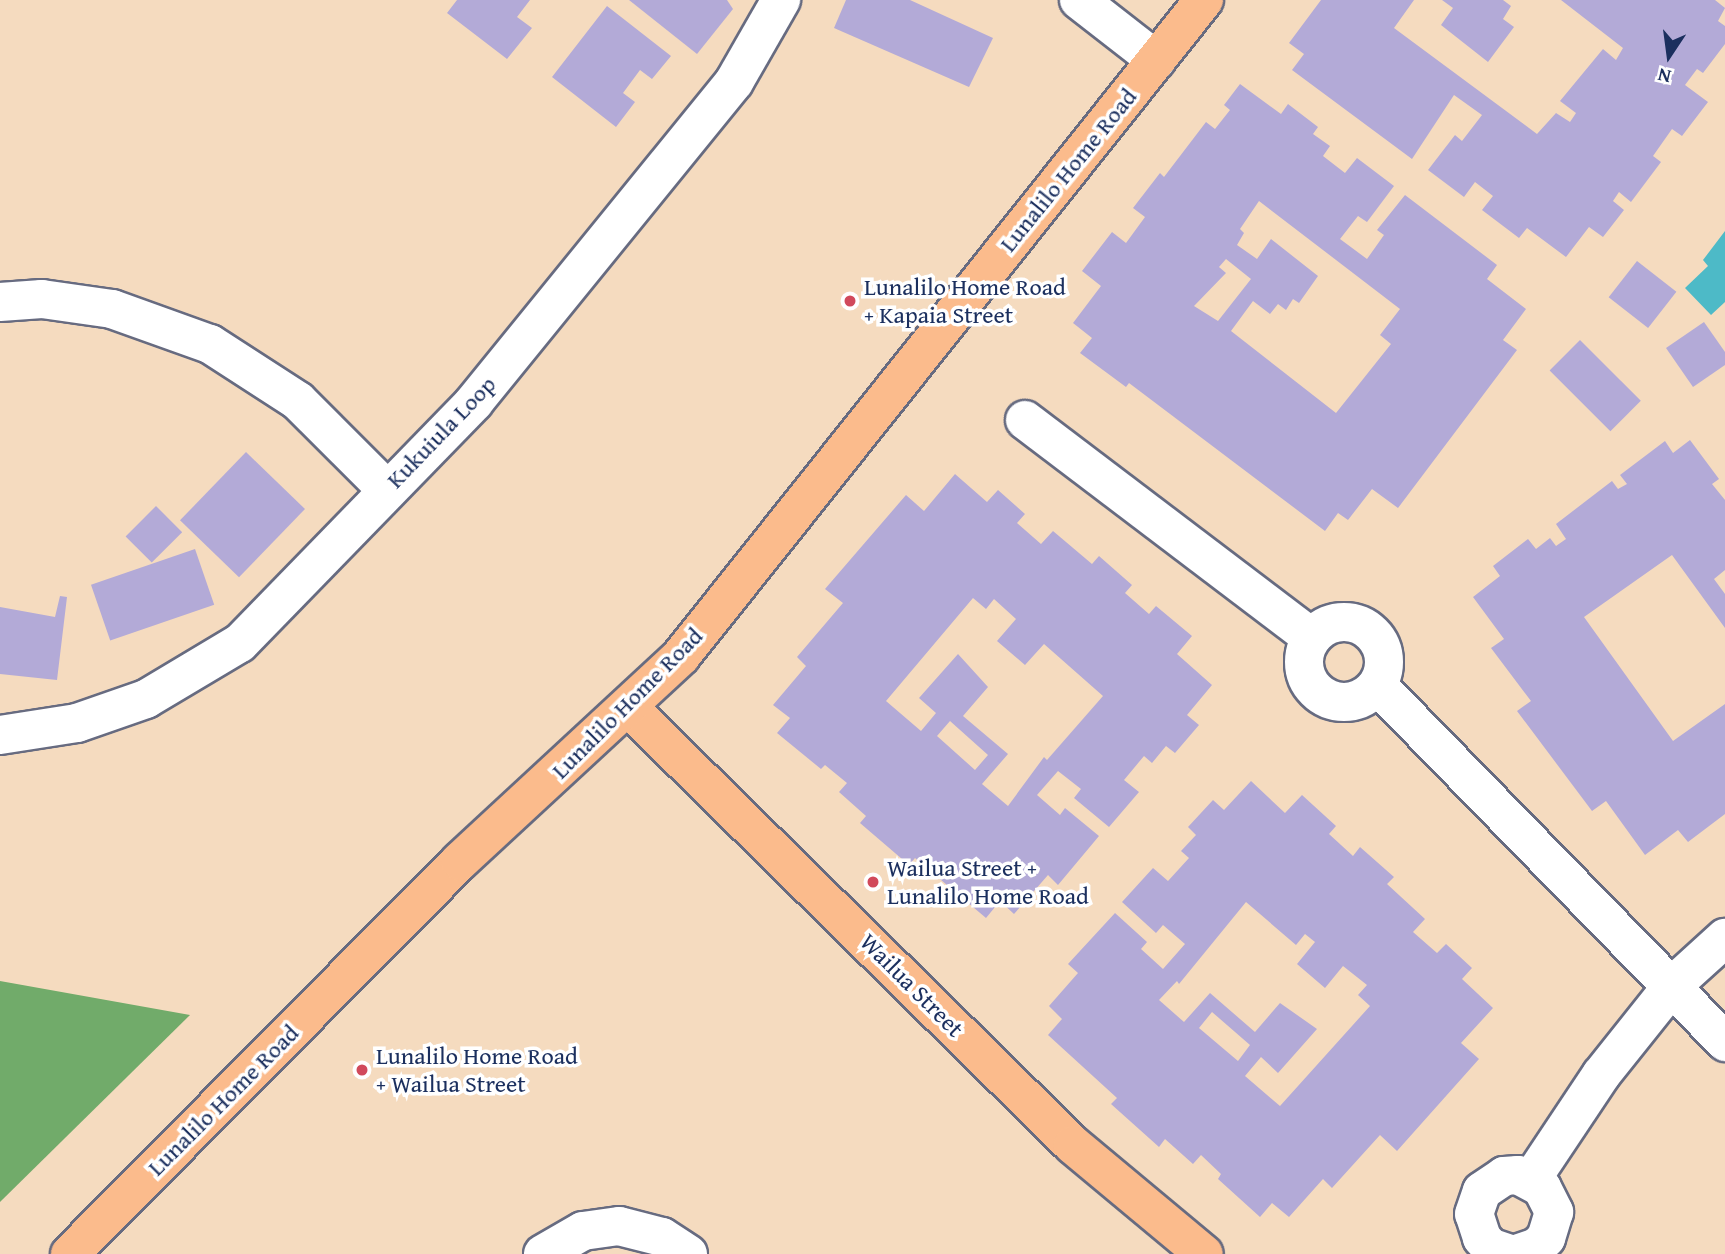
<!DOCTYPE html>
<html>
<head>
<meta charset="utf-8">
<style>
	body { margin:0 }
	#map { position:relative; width:1725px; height:1254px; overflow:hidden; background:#f5dbbf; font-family:"Gentium Book Plus",serif }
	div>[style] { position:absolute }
	.forest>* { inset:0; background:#71ab6a }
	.water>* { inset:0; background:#4dbac7 }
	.building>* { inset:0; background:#b3aad7; transform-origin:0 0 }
	.roads { filter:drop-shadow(2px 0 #676b80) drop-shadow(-2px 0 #676b80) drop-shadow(0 2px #676b80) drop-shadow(0 -2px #676b80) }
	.minor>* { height:38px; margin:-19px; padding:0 19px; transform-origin:19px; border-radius:19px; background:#fff }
	.minor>.ring { margin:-19px; padding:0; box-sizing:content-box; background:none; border:38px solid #fff; border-radius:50% }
	.major>* { height:38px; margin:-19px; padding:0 19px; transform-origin:19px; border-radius:19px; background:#fbbb8c }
	.dots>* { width:19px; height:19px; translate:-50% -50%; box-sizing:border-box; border:4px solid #fff; border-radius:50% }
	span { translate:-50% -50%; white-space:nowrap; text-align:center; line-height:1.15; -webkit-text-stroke:7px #fff; paint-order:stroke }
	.street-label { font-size:24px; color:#1b2f5e }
	.poi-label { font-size:24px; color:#1b2f5e }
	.left { translate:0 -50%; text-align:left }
	.north { position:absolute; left:1634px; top:21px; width:70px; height:70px; -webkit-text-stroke:5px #fff; paint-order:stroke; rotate:193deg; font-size:19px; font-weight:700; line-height:28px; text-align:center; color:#1b2f5e }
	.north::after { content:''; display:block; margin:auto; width:24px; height:32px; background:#1b2f5e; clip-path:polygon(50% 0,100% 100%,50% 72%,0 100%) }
</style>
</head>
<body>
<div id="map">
	<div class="forest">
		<i style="clip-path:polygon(0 981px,190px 1015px,0 1202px)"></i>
	</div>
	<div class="water">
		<i style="clip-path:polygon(1725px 231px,1725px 302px,1711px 315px,1685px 288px,1708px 266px,1703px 260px)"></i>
	</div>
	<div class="building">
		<i style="clip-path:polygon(457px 0,530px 0,517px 17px,532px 28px,507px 59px,447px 13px)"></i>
		<i style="clip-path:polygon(629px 0,727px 0,733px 9px,697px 54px)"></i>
		<i style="clip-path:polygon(846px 0,910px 0,993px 38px,969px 87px,834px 28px)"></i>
		<i style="clip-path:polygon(1321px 0,1414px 0,1394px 28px,1537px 134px,1556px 113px,1570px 122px,1576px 113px,1560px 101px,1603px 49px,1616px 60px,1623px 48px,1561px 0,1715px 0,1725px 8px,1718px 21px,1725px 26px,1725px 44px,1703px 73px,1697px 69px,1685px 85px,1708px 102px,1682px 136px,1672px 129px,1653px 156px,1661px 162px,1631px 202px,1619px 192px,1613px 201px,1624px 210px,1603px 237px,1589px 227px,1566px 257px,1527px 228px,1519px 238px,1482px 210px,1493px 196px,1475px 182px,1464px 197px,1428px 170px,1455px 135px,1462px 141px,1482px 115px,1454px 95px,1412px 159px,1292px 70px,1304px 54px,1289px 43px)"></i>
		<i style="clip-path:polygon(1442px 0,1503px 0,1511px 6px,1503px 19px,1514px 27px,1488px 62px,1441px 25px,1453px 8px)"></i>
		<i style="clip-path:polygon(607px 6px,671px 56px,652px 79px,640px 70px,623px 93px,635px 102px,616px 127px,552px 77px)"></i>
		<i style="clip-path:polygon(evenodd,1240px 84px,1281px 114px,1288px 104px,1318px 127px,1313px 134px,1330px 146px,1323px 156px,1345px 173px,1357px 158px,1394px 186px,1367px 222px,1358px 216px,1340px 239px,1367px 259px,1384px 235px,1377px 230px,1405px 195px,1497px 265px,1487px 279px,1526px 309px,1503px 340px,1517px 350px,1398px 508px,1372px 489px,1348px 520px,1338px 513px,1325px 531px,1129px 383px,1126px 387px,1080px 353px,1092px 338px,1073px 323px,1101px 286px,1082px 271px,1112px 232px,1126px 243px,1145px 217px,1133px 208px,1160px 173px,1164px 177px,1206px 122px,1215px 129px,1230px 110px,1224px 105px,1240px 84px,1259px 201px,1400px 309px,1380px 335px,1391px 344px,1336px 413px,1231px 331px,1253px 301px,1270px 314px,1278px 304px,1286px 310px,1293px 299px,1299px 303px,1318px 276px,1271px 239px,1257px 259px,1237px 245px,1244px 233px,1240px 229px,1259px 201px,1240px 84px,1226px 259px,1251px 279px,1218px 321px,1194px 306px,1226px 273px,1219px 267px,1226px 259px)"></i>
		<i style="left:1637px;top:261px;width:50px;height:46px;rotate:38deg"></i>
		<i style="clip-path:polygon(1704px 322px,1725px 352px,1725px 365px,1693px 387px,1666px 348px)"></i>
		<i style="left:1580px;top:340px;width:86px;height:43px;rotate:45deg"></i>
		<i style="clip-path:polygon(1690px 440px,1719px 479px,1712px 484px,1725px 500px,1725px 570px,1714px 579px,1725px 594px,1725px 628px,1672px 555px,1584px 617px,1673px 741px,1725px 704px,1725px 814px,1688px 842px,1678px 830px,1645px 855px,1606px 801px,1592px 811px,1517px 711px,1531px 701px,1491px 648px,1504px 639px,1473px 597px,1500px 576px,1493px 566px,1528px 539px,1536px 549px,1550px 538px,1556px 546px,1566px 539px,1556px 524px,1612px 481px,1618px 489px,1627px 484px,1620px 475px,1665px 441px,1673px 453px)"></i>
		<i style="left:246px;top:452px;width:82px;height:95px;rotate:44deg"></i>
		<i style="clip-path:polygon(evenodd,955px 474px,987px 502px,998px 490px,1025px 514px,1017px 523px,1041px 544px,1053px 531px,1092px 564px,1099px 556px,1132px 585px,1125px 593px,1149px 614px,1156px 606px,1192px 636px,1177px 654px,1212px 685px,1187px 715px,1199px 725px,1175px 753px,1166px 746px,1152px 763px,1144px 756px,1124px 780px,1139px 792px,1109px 827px,1074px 798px,1081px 789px,1058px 771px,1037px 795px,1060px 815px,1065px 808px,1099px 836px,1058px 885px,1048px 875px,1014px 914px,1000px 901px,986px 918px,915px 858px,909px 865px,860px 823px,866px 816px,839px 792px,847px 783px,825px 765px,821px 769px,777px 733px,790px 718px,773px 705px,806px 666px,797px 657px,843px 603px,825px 589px,906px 495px,924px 511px,955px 474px,973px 598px,986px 609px,994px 599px,1016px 619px,997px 641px,1025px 665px,1044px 644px,1103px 696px,1047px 760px,1044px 757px,1008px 806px,982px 784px,1008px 754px,963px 716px,988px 687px,958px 654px,919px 698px,936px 713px,921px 731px,886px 701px,973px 598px,955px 474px,950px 721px,988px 755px,975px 770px,937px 736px,950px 721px)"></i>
		<i style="left:156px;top:506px;width:37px;height:43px;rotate:45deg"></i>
		<i style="left:195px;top:549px;width:59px;height:110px;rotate:71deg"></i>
		<i style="clip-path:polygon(60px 596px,67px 597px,57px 680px,0 674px,0 607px,55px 617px)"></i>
		<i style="clip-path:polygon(evenodd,1251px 781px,1285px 813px,1302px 795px,1336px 826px,1329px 834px,1353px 856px,1360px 847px,1394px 877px,1387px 884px,1425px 919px,1413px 932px,1437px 953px,1446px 944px,1472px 968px,1462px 979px,1493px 1008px,1461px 1043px,1479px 1059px,1397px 1151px,1380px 1135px,1332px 1188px,1323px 1179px,1289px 1217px,1272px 1203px,1260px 1217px,1218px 1179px,1221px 1174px,1201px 1155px,1193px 1164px,1165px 1139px,1159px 1147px,1111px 1104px,1117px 1098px,1048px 1035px,1062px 1019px,1049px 1006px,1078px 973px,1068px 964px,1115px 913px,1147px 942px,1141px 949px,1163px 969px,1185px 944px,1163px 925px,1156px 933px,1122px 902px,1153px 868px,1168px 881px,1189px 858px,1181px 851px,1196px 835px,1188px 827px,1213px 800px,1224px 810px,1251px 781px,1246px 902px,1296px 945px,1305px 934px,1315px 942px,1297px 964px,1325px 988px,1343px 966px,1367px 985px,1358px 995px,1370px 1006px,1280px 1106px,1245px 1076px,1261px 1057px,1278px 1073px,1317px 1029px,1280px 1003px,1255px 1032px,1210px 993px,1184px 1022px,1159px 1000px,1177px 981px,1179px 984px,1246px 902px,1251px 781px,1212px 1012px,1250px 1045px,1238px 1061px,1199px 1028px,1212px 1012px)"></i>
	</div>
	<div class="roads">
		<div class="minor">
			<i style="left:1079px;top:0;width:98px;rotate:37.9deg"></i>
			<i style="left:0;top:302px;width:42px;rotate:-4.1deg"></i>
			<i style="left:42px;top:299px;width:71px;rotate:8.1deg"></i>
			<i style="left:112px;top:309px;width:104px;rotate:19.7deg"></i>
			<i style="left:210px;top:344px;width:105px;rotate:32.9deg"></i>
			<i style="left:298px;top:401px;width:124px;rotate:45deg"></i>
			<i style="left:1025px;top:420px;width:360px;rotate:37.2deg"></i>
			<i class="ring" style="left:1304px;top:622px;width:42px;height:42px"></i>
			<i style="left:1377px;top:685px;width:499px;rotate:45.7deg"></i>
			<i style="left:0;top:735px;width:78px;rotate:-8.9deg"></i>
			<i style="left:77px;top:723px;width:73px;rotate:-19.2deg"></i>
			<i style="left:146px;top:699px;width:109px;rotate:-30.8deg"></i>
			<i style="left:240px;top:643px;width:336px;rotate:-45.8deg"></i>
			<i style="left:474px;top:402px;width:412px;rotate:-50.9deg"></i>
			<i style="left:734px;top:82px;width:95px;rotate:-60.2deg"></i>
			<i style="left:1531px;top:1180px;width:126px;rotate:-56.3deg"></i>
			<i style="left:1601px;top:1075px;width:114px;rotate:-51.4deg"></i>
			<i style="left:1672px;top:986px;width:72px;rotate:-42.2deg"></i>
			<i style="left:543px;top:1254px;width:46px;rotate:-29.9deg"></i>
			<i style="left:583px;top:1231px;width:36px;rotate:-8deg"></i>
			<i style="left:619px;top:1226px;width:44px;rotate:14.3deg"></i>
			<i style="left:662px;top:1237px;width:31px;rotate:33deg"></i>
			<i style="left:1510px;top:1254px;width:21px;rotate:-161deg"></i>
			<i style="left:1490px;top:1247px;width:12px;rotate:-132deg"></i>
			<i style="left:1482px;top:1238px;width:25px;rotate:-108deg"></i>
			<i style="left:1474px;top:1214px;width:24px;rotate:-71deg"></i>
			<i style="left:1482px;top:1191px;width:27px;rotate:-34deg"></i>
			<i style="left:1504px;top:1176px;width:14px;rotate:-4deg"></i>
			<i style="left:1518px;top:1175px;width:27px;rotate:28deg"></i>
			<i style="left:1542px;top:1188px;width:27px;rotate:63deg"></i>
			<i style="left:1554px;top:1212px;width:27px;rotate:107deg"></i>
			<i style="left:1546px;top:1238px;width:13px;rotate:135deg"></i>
			<i style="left:1537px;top:1247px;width:21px;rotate:161deg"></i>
		</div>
		<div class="major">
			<i style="left:628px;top:707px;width:624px;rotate:44.55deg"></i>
			<i style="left:1073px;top:1145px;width:170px;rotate:39.8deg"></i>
			<i style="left:70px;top:1254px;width:554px;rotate:-45.22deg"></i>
			<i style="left:460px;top:861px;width:301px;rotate:-42.8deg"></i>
			<i style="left:681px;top:656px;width:839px;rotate:-51.44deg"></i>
		</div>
	</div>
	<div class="dots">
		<i style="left:850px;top:301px;background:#d1495b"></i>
		<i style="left:873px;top:882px;background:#d1495b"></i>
		<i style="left:362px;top:1070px;background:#d1495b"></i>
	</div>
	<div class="street-label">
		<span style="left:1068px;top:170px;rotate:-51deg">Lunalilo Home Road</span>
		<span style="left:441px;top:432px;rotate:-46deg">Kukuiula Loop</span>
		<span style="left:627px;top:703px;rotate:-45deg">Lunalilo Home Road</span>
		<span style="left:912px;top:985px;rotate:45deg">Wailua Street</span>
		<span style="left:223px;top:1100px;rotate:-45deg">Lunalilo Home Road</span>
	</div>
	<div class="poi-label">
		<span class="left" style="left:864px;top:301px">Lunalilo Home Road<br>+ Kapaia Street</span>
		<span class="left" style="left:887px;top:882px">Wailua Street +<br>Lunalilo Home Road</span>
		<span class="left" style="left:376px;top:1070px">Lunalilo Home Road<br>+ Wailua Street</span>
	</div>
	<div class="north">N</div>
</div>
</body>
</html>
